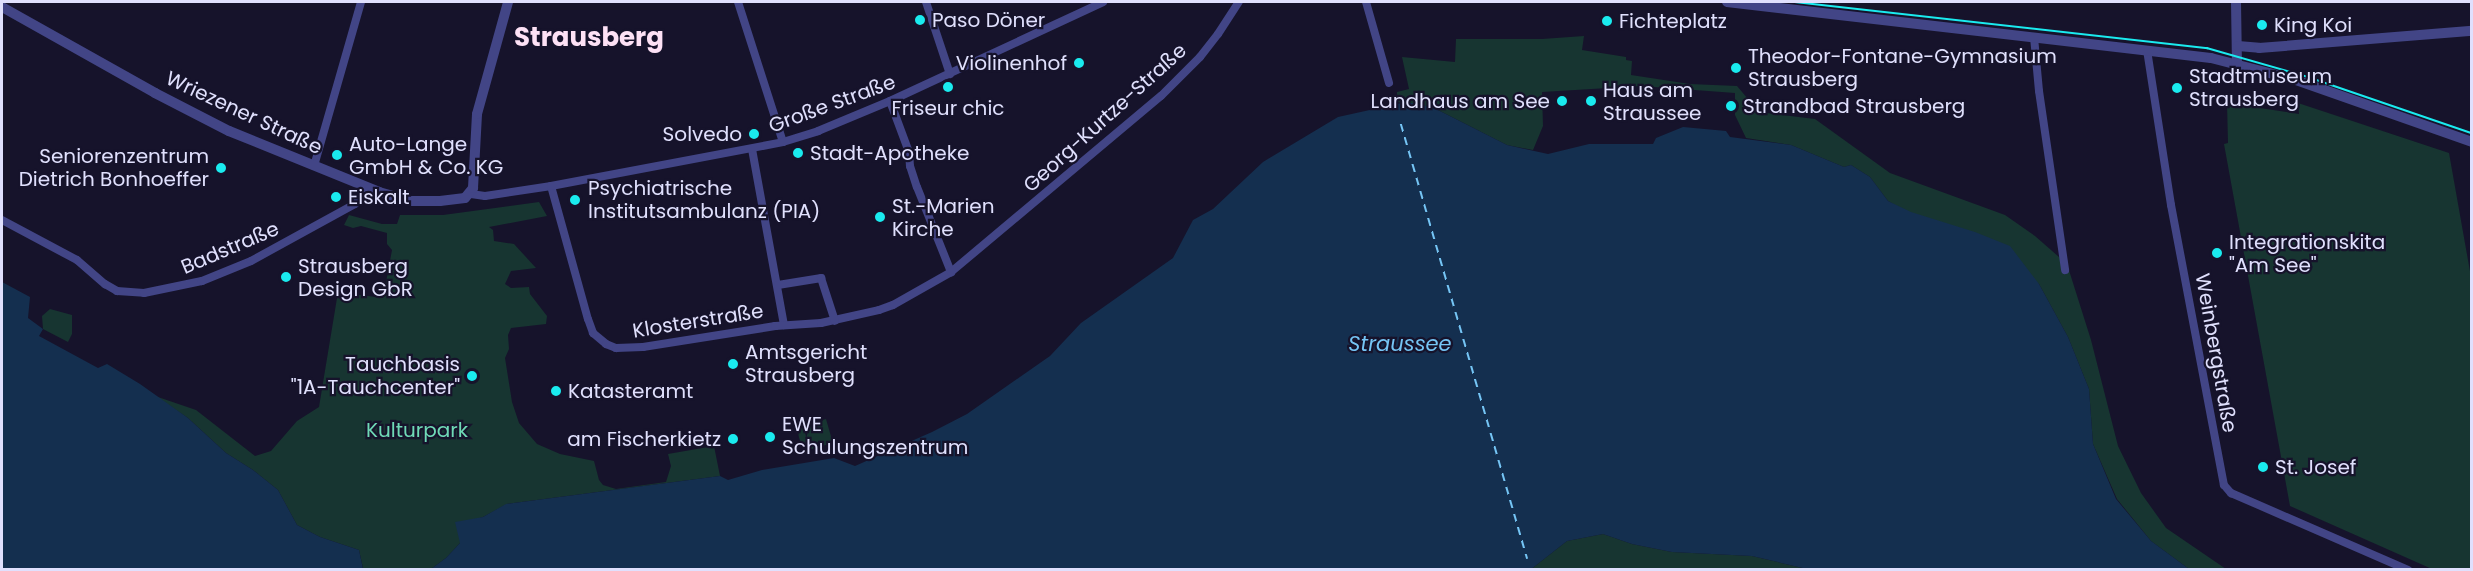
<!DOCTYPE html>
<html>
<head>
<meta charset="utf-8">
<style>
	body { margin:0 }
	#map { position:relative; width:2473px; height:571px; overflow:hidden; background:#16132b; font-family:Poppins,sans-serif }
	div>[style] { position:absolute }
	.green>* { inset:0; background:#173531; transform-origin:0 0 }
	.water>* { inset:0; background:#142f4f }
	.ferry>* { height:1.5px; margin-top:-0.75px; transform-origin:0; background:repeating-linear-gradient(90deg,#75c5f5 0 8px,transparent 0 14px) }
	.minor>* { height:8px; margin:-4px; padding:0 4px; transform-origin:4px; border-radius:4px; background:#424586 }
	.tertiary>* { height:10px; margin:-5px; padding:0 5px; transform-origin:5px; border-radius:5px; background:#424586 }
	.tram>* { height:1.5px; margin:-0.75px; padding:0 0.75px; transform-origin:0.75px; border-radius:0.75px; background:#1aebef }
	.dots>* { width:16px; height:16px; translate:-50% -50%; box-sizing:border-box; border:3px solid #16132b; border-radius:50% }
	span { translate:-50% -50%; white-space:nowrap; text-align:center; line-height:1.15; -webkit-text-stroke:4.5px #16132b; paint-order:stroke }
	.poi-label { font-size:20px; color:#e0e0fd }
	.left { translate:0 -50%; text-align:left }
	.right { translate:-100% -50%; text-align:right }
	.street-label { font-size:20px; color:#e0e0fd }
	.park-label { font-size:20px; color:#6fd9b6 }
	.water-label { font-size:21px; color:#75c5f5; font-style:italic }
	.district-label { font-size:26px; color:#fde1f5; font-weight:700 }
	.frame { position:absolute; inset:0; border:3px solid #e0e0fd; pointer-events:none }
</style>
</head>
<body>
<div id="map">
	<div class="green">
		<i style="clip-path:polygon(1584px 36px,1582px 50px,1626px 57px,1626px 60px,1632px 61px,1631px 75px,1690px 84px,1737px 86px,1759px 112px,1815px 119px,1890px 173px,2005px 215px,2035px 236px,2067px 264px,2091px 340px,2118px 446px,2141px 493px,2166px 528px,2226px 569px,2189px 569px,2151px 541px,2117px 499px,2093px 444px,2089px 389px,2068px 337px,2039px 284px,1888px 201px,1870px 177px,1851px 165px,1844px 167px,1791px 145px,1746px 138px,1735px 115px,1735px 93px,1641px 86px,1542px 92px,1543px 126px,1533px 150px,1507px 145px,1432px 107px,1397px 102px,1397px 92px,1409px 89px,1402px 57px,1455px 62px,1456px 39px,1542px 39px)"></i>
		<i style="clip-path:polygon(2227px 103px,2299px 114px,2298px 103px,2449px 153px,2471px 277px,2471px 569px,2432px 569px,2290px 506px,2224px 144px,2228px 143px)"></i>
		<i style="clip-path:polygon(539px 202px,547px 216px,489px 227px,493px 230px,494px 241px,514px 244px,536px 268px,511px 271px,505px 284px,511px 288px,529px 287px,530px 294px,547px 316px,546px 324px,511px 328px,508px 335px,509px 349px,505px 358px,512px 402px,519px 423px,537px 444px,560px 454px,594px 461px,599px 480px,603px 485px,616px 489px,666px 482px,671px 466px,668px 454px,714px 446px,720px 476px,507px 504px,483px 517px,463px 523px,460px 543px,446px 558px,431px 569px,361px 569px,363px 568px,359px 550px,320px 537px,297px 525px,278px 490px,253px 470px,226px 453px,188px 418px,155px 396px,196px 410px,255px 456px,271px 451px,297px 421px,319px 407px,338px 292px,383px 298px,392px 250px,387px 244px,387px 233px,361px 226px,353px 228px,344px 225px,349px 215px,382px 224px,397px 224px,400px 215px,443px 215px)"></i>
		<i style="clip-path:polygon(50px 309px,72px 315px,72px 334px,68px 342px,43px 329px,42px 316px)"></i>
		<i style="left:826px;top:419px;width:25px;height:31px;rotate:74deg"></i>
		<i style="clip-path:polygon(1603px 534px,1632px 544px,1672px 552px,1752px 556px,1807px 569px,1530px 570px,1567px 541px)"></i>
	</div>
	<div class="water">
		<i style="clip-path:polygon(1406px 102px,1432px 107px,1507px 145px,1548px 154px,1589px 144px,1653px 144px,1656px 138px,1683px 127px,1726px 131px,1730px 137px,1791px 145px,1844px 167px,1851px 165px,1870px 177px,1888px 201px,1911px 212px,1975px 232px,2010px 246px,2039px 284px,2068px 337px,2089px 389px,2093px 444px,2116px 499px,2151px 541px,2189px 569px,1807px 569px,1752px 556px,1672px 552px,1632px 544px,1603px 534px,1567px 541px,1530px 570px,431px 569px,446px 558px,460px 543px,455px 522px,483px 517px,506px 504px,720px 476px,728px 480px,762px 470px,834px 458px,855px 466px,932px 432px,967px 414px,1050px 356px,1081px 323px,1173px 258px,1193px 220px,1213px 209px,1263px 162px,1338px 117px)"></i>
		<i style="clip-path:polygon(2px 282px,30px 297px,28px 318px,43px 329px,39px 336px,98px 368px,107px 364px,140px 384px,188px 418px,226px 453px,253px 470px,278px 490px,297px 525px,320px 537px,359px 550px,363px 569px,2px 569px)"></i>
	</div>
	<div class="ferry">
		<i style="left:1401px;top:124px;width:453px;rotate:73.8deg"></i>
	</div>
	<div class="minor">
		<i style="left:738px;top:2px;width:147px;rotate:72.2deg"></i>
		<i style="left:926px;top:2px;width:76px;rotate:71.6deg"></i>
		<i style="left:1366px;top:2px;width:84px;rotate:74.1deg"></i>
		<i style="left:2034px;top:37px;width:54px;rotate:84.7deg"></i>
		<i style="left:2039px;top:91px;width:181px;rotate:81.7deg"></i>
		<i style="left:2147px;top:50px;width:157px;rotate:81.2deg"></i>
		<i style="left:2171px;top:205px;width:285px;rotate:79.3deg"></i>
		<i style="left:2224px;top:485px;width:11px;rotate:49deg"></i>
		<i style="left:2231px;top:493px;width:193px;rotate:23.5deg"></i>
		<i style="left:890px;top:101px;width:54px;rotate:69.6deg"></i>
		<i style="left:909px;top:152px;width:14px;rotate:86deg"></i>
		<i style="left:910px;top:166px;width:22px;rotate:72deg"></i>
		<i style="left:917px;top:187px;width:92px;rotate:68.2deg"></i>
		<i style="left:752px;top:149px;width:179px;rotate:79.7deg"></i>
		<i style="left:314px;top:166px;width:171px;rotate:-74deg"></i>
		<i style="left:551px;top:186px;width:138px;rotate:74.5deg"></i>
		<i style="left:588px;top:319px;width:15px;rotate:70deg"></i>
		<i style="left:593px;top:333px;width:17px;rotate:40deg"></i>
		<i style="left:606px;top:344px;width:11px;rotate:22deg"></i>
		<i style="left:616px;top:348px;width:27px;rotate:-2deg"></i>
		<i style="left:643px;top:347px;width:134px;rotate:-9deg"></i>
		<i style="left:775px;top:326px;width:46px;rotate:-3.7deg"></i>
		<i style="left:821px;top:323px;width:59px;rotate:-12.6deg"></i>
		<i style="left:879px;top:310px;width:15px;rotate:-20deg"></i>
		<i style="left:893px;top:305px;width:67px;rotate:-29.6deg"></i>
		<i style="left:951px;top:272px;width:274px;rotate:-40deg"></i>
		<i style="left:1161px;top:96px;width:55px;rotate:-45deg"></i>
		<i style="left:1200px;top:57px;width:29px;rotate:-52deg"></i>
		<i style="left:1218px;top:34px;width:38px;rotate:-57deg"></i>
		<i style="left:471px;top:194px;width:14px;rotate:8deg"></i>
		<i style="left:485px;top:196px;width:67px;rotate:-8.6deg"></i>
		<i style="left:551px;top:186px;width:236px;rotate:-10.7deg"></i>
		<i style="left:783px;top:142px;width:37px;rotate:-17deg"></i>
		<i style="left:818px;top:131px;width:78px;rotate:-22.6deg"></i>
		<i style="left:890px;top:101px;width:235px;rotate:-24.9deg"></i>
		<i style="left:2px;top:220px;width:85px;rotate:28.1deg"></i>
		<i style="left:77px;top:260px;width:37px;rotate:41deg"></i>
		<i style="left:105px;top:284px;width:14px;rotate:30deg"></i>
		<i style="left:117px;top:291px;width:27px;rotate:4deg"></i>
		<i style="left:144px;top:293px;width:59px;rotate:-11.7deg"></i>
		<i style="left:202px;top:281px;width:53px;rotate:-22.2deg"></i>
		<i style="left:251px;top:261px;width:119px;rotate:-28.7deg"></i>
		<i style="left:355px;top:204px;width:21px;rotate:-49deg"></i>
		<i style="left:778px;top:285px;width:44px;rotate:-9.2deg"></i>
		<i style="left:821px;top:278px;width:45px;rotate:72deg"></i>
	</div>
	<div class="tertiary">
		<i style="left:1727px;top:2px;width:487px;rotate:6.6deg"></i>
		<i style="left:2211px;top:58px;width:88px;rotate:14.5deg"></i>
		<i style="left:2296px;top:80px;width:187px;rotate:19.4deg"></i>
		<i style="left:2236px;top:2px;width:63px;rotate:89.1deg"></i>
		<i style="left:2px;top:7px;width:176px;rotate:29.3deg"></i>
		<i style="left:155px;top:93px;width:83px;rotate:27.2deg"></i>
		<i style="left:229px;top:131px;width:162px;rotate:22.1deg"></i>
		<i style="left:379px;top:192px;width:32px;rotate:16deg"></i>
		<i style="left:410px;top:201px;width:30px"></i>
		<i style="left:440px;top:201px;width:25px;rotate:-7deg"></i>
		<i style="left:465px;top:198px;width:13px;rotate:-51deg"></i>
		<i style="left:473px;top:188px;width:74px;rotate:-86.9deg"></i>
		<i style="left:477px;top:114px;width:116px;rotate:-74.5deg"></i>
		<i style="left:2238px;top:46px;width:21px;rotate:5deg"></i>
		<i style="left:2259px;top:48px;width:214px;rotate:-4.6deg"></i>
	</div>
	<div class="tram">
		<i style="left:1795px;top:2px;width:415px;rotate:6.4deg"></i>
		<i style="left:2207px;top:48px;width:105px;rotate:16deg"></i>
		<i style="left:2308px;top:77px;width:173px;rotate:18.9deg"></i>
	</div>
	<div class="dots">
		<i style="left:920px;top:20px;background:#1aebef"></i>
		<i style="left:1607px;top:21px;background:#1aebef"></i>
		<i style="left:2262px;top:25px;background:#1aebef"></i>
		<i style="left:1079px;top:63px;background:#1aebef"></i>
		<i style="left:1736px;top:68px;background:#1aebef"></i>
		<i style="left:948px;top:87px;background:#1aebef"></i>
		<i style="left:2177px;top:88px;background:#1aebef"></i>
		<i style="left:1562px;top:101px;background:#1aebef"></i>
		<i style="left:1591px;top:101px;background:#1aebef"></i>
		<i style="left:1731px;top:106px;background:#1aebef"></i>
		<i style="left:754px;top:134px;background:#1aebef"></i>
		<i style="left:798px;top:153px;background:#1aebef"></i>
		<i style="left:337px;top:155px;background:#1aebef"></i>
		<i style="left:221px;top:168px;background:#1aebef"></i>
		<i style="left:336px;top:197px;background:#1aebef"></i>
		<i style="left:575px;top:200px;background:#1aebef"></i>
		<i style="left:880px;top:217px;background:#1aebef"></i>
		<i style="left:2217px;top:253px;background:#1aebef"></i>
		<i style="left:286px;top:277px;background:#1aebef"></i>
		<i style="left:733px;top:364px;background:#1aebef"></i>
		<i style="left:472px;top:376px;background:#1aebef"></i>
		<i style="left:556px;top:391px;background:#1aebef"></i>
		<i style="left:770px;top:437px;background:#1aebef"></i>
		<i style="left:733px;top:439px;background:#1aebef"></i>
		<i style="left:2263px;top:467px;background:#1aebef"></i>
	</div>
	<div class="poi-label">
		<span class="left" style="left:932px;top:20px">Paso Döner</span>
		<span class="left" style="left:1619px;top:21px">Fichteplatz</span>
		<span class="left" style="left:2274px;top:25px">King Koi</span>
		<span class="left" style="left:1748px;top:68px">Theodor-Fontane-Gymnasium<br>Strausberg</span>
		<span class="right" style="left:1067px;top:63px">Violinenhof</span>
		<span class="left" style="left:2189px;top:88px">Stadtmuseum<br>Strausberg</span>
		<span class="left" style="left:1603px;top:102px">Haus am<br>Straussee</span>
		<span class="right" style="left:1550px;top:101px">Landhaus am See</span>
		<span class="left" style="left:1743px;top:106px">Strandbad Strausberg</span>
		<span style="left:948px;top:108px">Friseur chic</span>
		<span class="right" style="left:742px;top:134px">Solvedo</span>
		<span class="left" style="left:349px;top:156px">Auto-Lange<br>GmbH &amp; Co. KG</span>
		<span class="left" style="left:810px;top:153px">Stadt-Apotheke</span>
		<span class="right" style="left:209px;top:168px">Seniorenzentrum<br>Dietrich Bonhoeffer</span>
		<span class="left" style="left:588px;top:200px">Psychiatrische<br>Institutsambulanz (PIA)</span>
		<span class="left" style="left:348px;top:197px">Eiskalt</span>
		<span class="left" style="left:892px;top:218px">St.-Marien<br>Kirche</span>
		<span class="left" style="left:2229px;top:254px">Integrationskita<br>"Am See"</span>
		<span class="left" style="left:298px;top:278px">Strausberg<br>Design GbR</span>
		<span class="left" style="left:745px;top:364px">Amtsgericht<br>Strausberg</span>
		<span class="right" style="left:460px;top:376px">Tauchbasis<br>"1A-Tauchcenter"</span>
		<span class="left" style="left:568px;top:391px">Katasteramt</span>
		<span class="left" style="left:782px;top:436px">EWE<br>Schulungszentrum</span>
		<span class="right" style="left:721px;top:439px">am Fischerkietz</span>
		<span class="left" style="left:2275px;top:467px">St. Josef</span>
	</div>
	<div class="street-label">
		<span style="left:832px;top:104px;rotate:-20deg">Große Straße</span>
		<span style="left:244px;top:113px;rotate:25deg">Wriezener Straße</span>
		<span style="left:1105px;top:118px;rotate:-42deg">Georg-Kurtze-Straße</span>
		<span style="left:230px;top:248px;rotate:-23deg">Badstraße</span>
		<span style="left:698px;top:321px;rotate:-9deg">Klosterstraße</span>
		<span style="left:2216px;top:353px;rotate:80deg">Weinbergstraße</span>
	</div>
	<div class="park-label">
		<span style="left:417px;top:430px">Kulturpark</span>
	</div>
	<div class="water-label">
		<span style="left:1400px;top:344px">Straussee</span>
	</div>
	<div class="district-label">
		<span style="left:589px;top:38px">Strausberg</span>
	</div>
	<div class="frame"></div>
</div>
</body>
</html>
